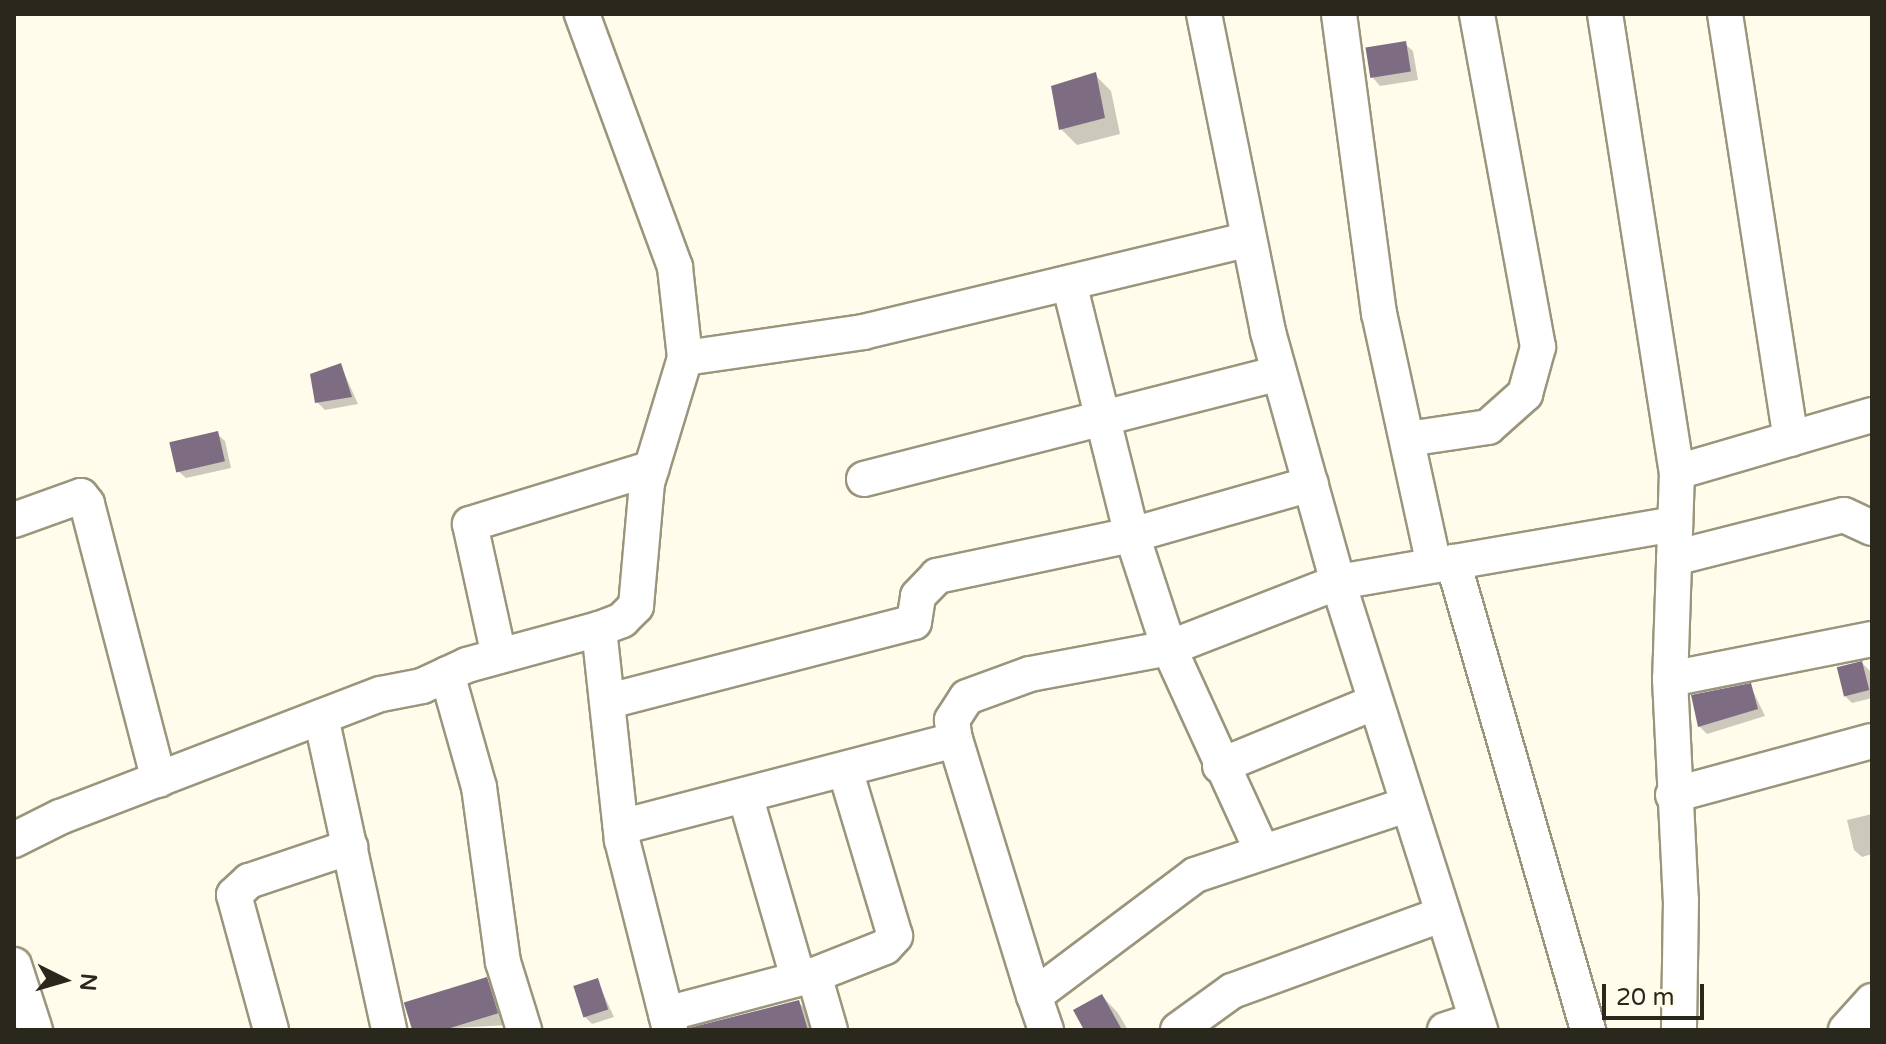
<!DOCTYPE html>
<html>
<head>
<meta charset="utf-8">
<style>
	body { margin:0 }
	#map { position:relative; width:1886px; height:1044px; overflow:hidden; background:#fffceb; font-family:"Varela Round",sans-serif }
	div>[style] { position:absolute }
	.shadow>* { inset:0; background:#0003 }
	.building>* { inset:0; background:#7e6d82; transform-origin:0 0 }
	.roads { filter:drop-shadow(2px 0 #9a957b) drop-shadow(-2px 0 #9a957b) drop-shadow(0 2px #9a957b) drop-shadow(0 -2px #9a957b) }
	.street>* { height:34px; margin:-17px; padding:0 17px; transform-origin:17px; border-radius:17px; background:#fff }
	span { translate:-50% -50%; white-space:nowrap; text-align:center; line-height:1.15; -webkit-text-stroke:6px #fffceb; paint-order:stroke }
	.frame { position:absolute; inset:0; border:16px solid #2a281d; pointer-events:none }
	.north { position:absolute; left:24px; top:940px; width:80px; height:80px; -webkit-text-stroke:6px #fffceb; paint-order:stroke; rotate:95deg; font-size:22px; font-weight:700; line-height:32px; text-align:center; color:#2a281d }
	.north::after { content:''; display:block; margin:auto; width:28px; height:36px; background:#2a281d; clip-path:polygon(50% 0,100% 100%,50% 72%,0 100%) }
	.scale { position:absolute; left:1602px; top:984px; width:102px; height:36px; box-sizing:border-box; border:4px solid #2a281d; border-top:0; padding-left:10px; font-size:24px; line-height:28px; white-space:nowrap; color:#2a281d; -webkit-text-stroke:6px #fffceb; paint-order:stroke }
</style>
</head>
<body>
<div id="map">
	<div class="shadow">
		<i style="clip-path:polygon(1405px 44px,1413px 51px,1418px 80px,1380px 86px,1373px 78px)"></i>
		<i style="clip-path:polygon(1095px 75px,1111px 91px,1120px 134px,1077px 145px,1061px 129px)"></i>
		<i style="clip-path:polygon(341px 366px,358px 404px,325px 410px,317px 402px)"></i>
		<i style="clip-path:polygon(217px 434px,225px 441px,231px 468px,186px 478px,178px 471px)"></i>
		<i style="clip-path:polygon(1862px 663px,1870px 671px,1872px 698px,1852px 703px,1844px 695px)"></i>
		<i style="clip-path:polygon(1750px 685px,1765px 716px,1707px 734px,1699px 726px)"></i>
		<i style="clip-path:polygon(1872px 814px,1872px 854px,1862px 857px,1854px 850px,1847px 820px)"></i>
		<i style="clip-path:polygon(486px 979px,498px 992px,509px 1025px,416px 1030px,410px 1024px)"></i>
		<i style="clip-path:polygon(597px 980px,614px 1017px,592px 1024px,584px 1016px)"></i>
		<i style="clip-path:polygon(1102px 996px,1118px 1013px,1128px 1030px,1086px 1030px)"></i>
		<i style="clip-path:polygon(798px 1002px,812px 1015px,816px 1030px,692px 1030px)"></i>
	</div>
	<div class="building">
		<i style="left:1406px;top:41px;width:31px;height:41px;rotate:81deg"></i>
		<i style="clip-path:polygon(1096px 72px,1105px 118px,1059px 130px,1051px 86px)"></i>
		<i style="clip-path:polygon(341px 363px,352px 397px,315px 403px,310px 374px)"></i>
		<i style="left:218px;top:431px;width:31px;height:50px;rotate:77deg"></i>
		<i style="left:1862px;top:661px;width:30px;height:26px;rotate:76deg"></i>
		<i style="clip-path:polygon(1751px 683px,1758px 709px,1698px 727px,1691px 695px)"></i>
		<i style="left:487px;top:977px;width:38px;height:87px;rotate:73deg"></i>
		<i style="left:598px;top:978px;width:33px;height:26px;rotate:72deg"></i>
		<i style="clip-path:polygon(1102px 994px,1122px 1030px,1084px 1030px,1073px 1010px)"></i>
		<i style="clip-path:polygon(799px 1000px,808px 1030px,689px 1030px,689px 1028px)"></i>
	</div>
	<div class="roads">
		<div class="street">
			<i style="left:1204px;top:14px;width:324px;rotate:78.6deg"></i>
			<i style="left:1268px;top:332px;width:260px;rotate:74.4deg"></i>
			<i style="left:1338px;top:582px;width:470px;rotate:72.4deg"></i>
			<i style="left:1339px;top:14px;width:302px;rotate:82.4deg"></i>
			<i style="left:1379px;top:313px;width:258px;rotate:77.7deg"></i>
			<i style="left:1605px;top:14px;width:464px;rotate:81.1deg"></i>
			<i style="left:1677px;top:472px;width:207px;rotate:91.9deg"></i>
			<i style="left:1670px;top:679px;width:221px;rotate:87.2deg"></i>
			<i style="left:1681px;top:900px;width:130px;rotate:90.9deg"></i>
			<i style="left:1725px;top:14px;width:430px;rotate:81.2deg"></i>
			<i style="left:1069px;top:283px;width:260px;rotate:76deg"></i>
			<i style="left:1132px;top:535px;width:119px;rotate:71.9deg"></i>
			<i style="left:1169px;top:648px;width:223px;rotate:65.4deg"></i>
			<i style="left:685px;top:358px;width:180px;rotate:-8.3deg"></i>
			<i style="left:863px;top:332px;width:397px;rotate:-13.5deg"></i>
			<i style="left:1408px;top:439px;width:81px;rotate:-8.5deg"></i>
			<i style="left:1488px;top:427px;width:50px;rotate:-41.7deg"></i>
			<i style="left:1525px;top:394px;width:49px;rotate:-74.5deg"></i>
			<i style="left:1538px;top:347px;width:339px;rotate:-100.4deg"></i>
			<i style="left:1677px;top:472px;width:203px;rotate:-16.3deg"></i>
			<i style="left:864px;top:479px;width:428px;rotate:-14.3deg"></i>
			<i style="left:14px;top:520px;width:71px;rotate:-19.7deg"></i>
			<i style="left:81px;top:496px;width:10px;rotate:53deg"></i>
			<i style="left:87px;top:504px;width:285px;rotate:75.4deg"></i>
			<i style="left:1674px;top:558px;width:175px;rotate:-14.2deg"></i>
			<i style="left:1844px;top:515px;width:31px;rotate:25deg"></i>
			<i style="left:1453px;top:562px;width:487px;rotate:73.9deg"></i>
			<i style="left:599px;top:629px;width:212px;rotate:83.8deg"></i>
			<i style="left:622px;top:840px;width:196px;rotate:75.8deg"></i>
			<i style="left:499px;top:656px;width:135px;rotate:-102.4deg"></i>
			<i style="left:470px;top:524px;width:190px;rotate:-17.1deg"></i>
			<i style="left:447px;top:674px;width:117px;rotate:74.2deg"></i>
			<i style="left:479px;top:787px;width:177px;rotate:82.2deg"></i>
			<i style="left:503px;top:962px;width:71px;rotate:72.8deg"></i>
			<i style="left:1670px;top:679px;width:206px;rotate:-11.2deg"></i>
			<i style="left:609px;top:701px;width:315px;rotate:-14.5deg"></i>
			<i style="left:914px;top:622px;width:26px;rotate:-81deg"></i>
			<i style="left:918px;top:596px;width:28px;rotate:-46deg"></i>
			<i style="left:937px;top:576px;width:199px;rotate:-11.9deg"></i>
			<i style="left:1132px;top:535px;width:186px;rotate:-15.9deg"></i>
			<i style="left:321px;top:717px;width:320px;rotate:77.7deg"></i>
			<i style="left:1220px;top:766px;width:168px;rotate:-22.4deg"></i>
			<i style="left:745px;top:795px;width:190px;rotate:73.8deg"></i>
			<i style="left:1673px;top:795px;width:206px;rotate:-15.2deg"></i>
			<i style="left:621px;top:827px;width:345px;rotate:-14.6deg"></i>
			<i style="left:14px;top:840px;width:51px;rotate:-26.6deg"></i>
			<i style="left:60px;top:817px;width:344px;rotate:-21deg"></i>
			<i style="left:381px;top:694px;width:42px;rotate:-11deg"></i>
			<i style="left:422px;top:686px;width:50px;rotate:-25deg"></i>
			<i style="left:467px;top:665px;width:137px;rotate:-15.3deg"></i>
			<i style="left:599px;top:629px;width:25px;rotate:-21deg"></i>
			<i style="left:622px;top:620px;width:20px;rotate:-45deg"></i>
			<i style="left:636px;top:606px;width:123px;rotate:-84.9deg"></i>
			<i style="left:647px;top:483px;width:131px;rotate:-73.1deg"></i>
			<i style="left:685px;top:358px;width:92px;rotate:-96.3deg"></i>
			<i style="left:675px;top:267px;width:270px;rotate:-110.2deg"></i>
			<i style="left:14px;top:965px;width:68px;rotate:72.1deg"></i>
			<i style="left:814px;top:975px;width:57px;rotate:73.8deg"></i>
			<i style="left:1034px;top:996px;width:268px;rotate:-107.1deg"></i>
			<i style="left:955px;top:740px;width:20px;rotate:-99deg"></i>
			<i style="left:952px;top:720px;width:27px;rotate:-57deg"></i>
			<i style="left:967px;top:697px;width:67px;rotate:-20.1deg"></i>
			<i style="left:1030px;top:674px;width:141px;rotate:-10.6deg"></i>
			<i style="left:1169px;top:648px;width:181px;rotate:-21.3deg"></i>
			<i style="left:1338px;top:582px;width:342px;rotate:-9.8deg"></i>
			<i style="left:666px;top:1014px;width:153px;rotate:-14.8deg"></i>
			<i style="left:814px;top:975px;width:76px;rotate:-21.5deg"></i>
			<i style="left:885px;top:947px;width:15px;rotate:-48deg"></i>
			<i style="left:895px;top:936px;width:174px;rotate:-106.7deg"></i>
			<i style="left:271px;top:1030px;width:140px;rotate:-105.3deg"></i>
			<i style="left:234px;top:895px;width:21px;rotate:-43deg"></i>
			<i style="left:249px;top:881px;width:107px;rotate:-18.6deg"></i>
			<i style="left:1046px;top:1030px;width:36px;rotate:-109deg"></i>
			<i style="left:1034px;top:996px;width:201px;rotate:-36.9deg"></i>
			<i style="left:1195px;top:875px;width:223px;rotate:-18.3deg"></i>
			<i style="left:1178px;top:1030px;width:67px;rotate:-35.8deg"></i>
			<i style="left:1232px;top:991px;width:222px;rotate:-20deg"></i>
			<i style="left:1445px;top:1030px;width:33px;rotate:-18deg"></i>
			<i style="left:1846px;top:1030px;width:39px;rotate:-48deg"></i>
		</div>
	</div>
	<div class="frame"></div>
	<div class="north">N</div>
	<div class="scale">20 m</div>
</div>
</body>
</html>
